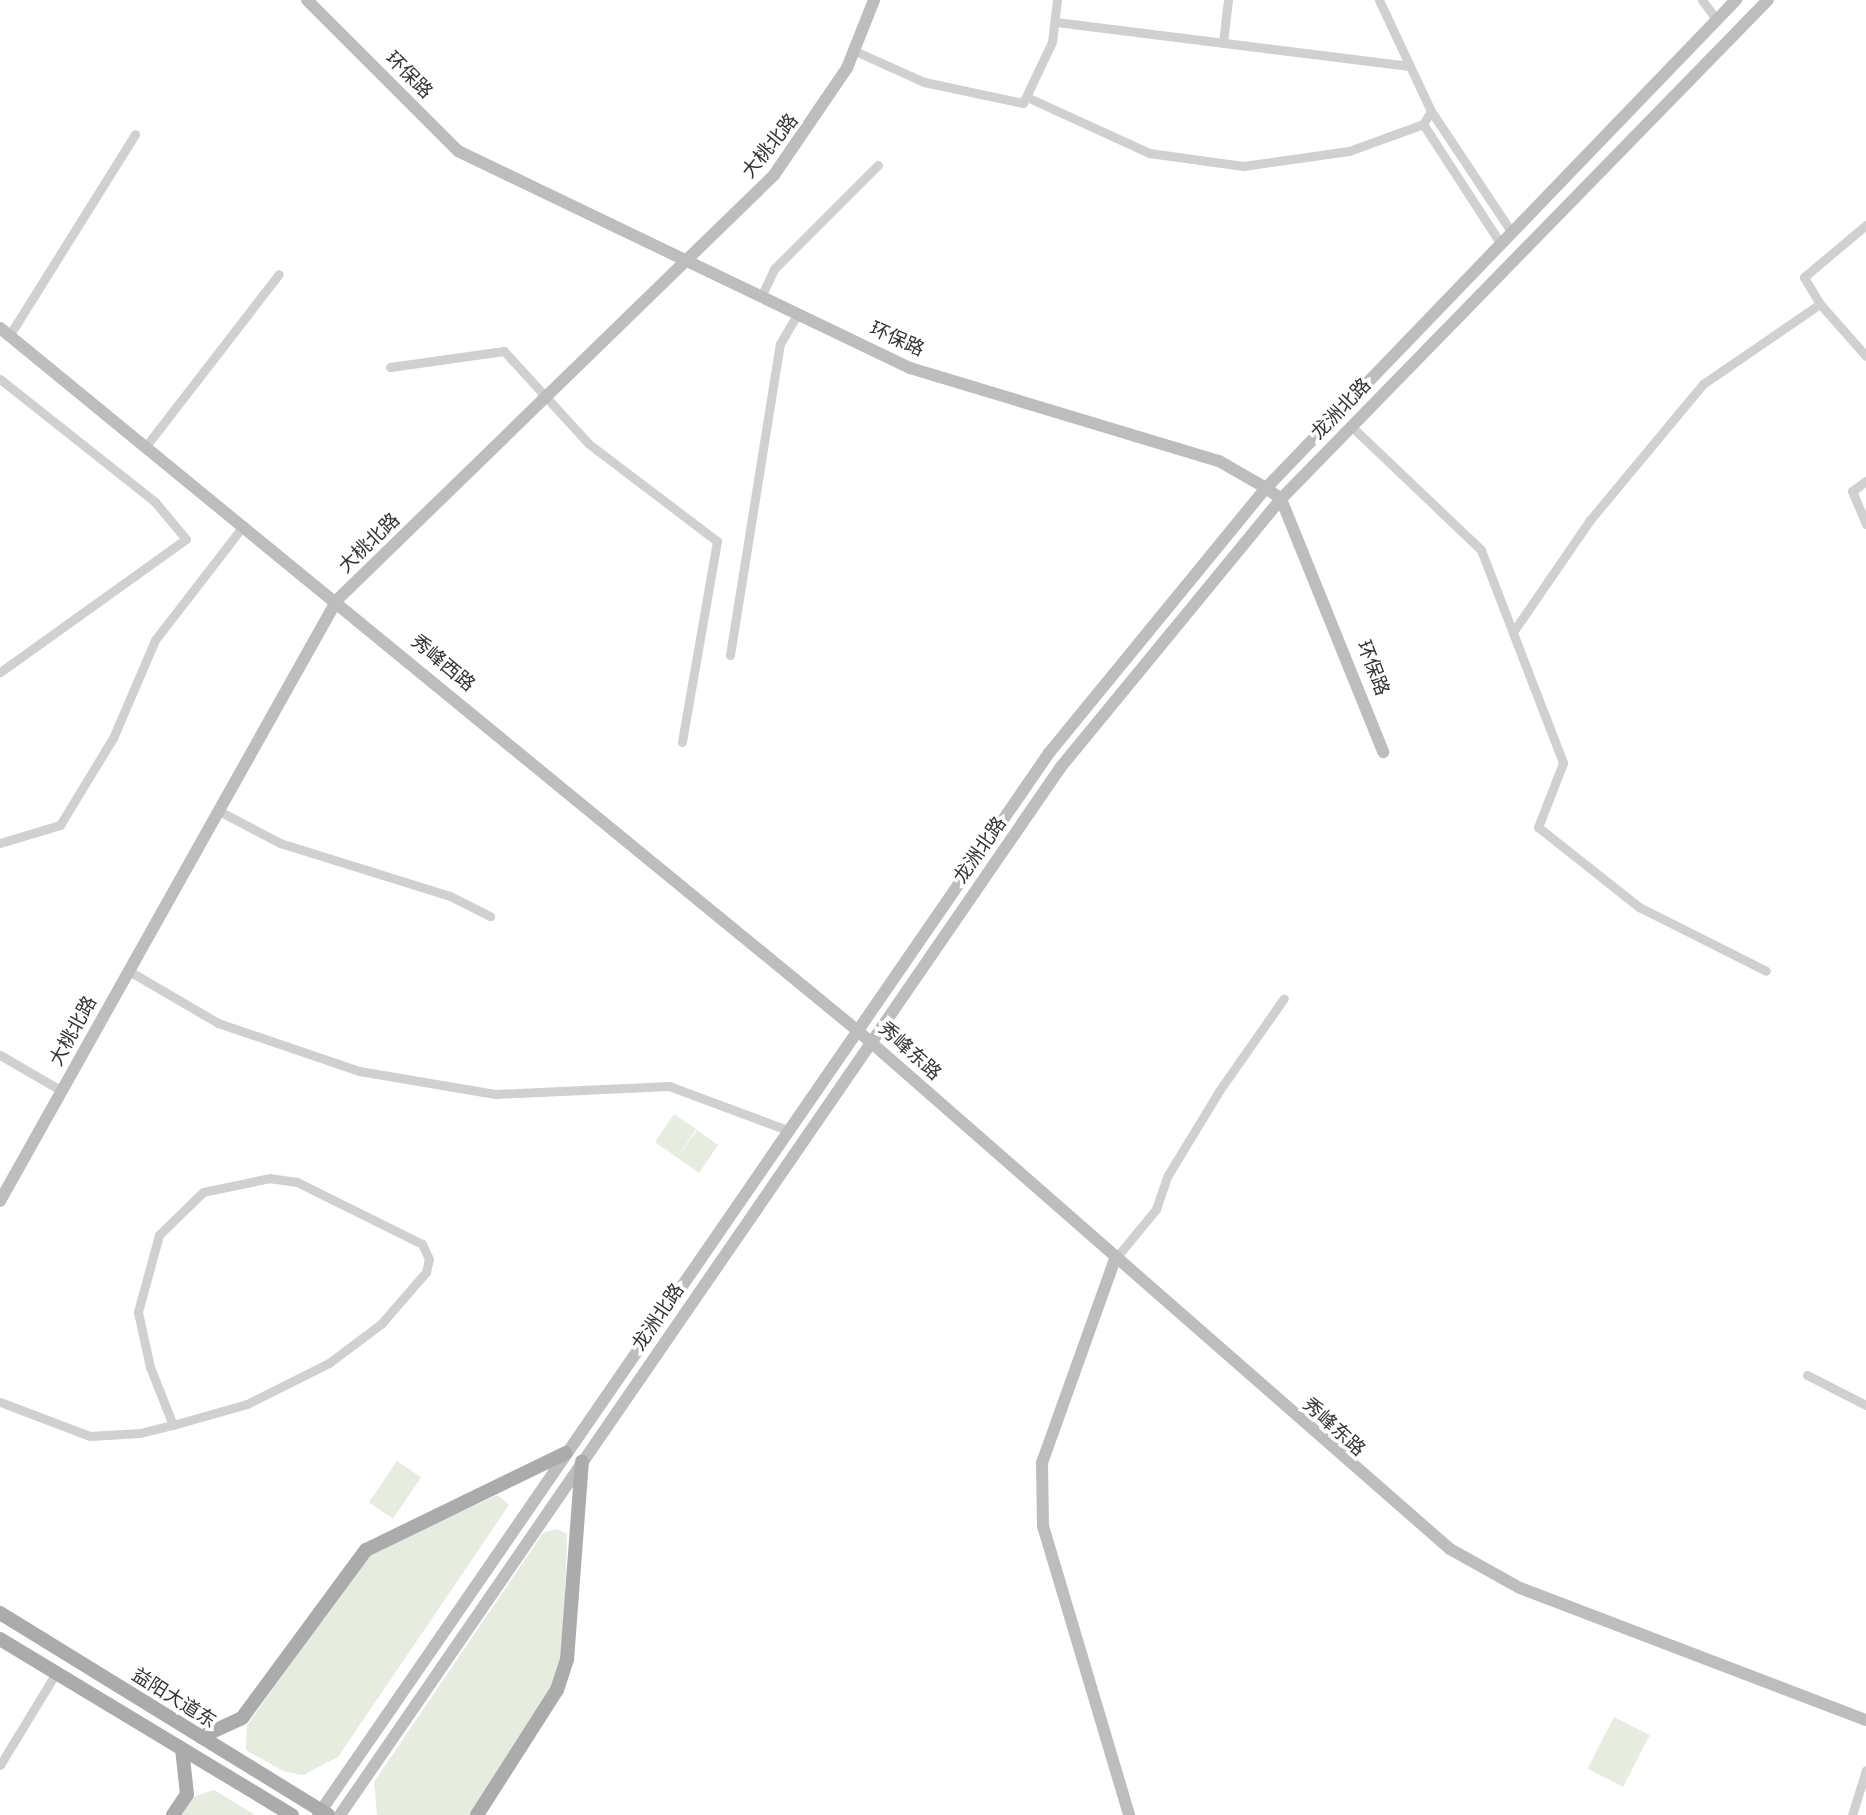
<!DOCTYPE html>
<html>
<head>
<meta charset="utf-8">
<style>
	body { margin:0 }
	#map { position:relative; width:1866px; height:1815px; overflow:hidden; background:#fff; font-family:"PT Sans","Noto Sans SC",sans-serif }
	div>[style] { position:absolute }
	.green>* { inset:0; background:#e6ecdf; transform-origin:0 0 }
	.street>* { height:9px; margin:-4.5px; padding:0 4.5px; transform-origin:4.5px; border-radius:4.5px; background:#d0d0d0 }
	.secondary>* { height:12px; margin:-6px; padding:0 6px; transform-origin:6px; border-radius:6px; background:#bdbdbd }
	.primary>* { height:14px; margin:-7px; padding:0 7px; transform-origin:7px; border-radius:7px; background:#ababab }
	span { translate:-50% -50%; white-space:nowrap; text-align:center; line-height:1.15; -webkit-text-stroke:7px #fff; paint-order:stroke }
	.street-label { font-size:19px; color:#333 }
</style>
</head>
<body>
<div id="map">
	<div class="green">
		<i style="clip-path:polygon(674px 1114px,696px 1129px,678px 1157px,697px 1130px,718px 1145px,699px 1173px,655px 1142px)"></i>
		<i style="left:397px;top:1461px;width:29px;height:50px;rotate:34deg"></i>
		<i style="clip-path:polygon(498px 1495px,509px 1505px,338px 1757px,303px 1775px,283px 1771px,246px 1750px,247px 1725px,371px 1552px)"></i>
		<i style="clip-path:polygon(557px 1529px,567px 1534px,563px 1661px,553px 1685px,470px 1815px,377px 1815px,374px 1782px,543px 1533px)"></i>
		<i style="left:1614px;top:1717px;width:40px;height:58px;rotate:27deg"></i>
		<i style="clip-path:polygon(214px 1790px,252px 1813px,254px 1815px,179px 1815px,190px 1798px)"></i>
	</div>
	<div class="street">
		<i style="left:1379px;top:0;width:123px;rotate:64.9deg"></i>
		<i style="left:1431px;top:111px;width:146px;rotate:56.4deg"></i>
		<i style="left:1702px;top:0;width:25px;rotate:53deg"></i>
		<i style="left:1056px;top:22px;width:354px;rotate:7.1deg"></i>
		<i style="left:1223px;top:43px;width:43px;rotate:-83.4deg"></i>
		<i style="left:855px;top:51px;width:76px;rotate:24.2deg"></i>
		<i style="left:924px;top:82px;width:101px;rotate:12deg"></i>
		<i style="left:1023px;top:103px;width:68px;rotate:-64.6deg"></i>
		<i style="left:1052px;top:42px;width:42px;rotate:-83.2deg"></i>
		<i style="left:1029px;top:98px;width:132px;rotate:24.6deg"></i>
		<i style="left:1149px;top:153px;width:95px;rotate:7.9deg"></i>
		<i style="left:1243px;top:166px;width:107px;rotate:-8.1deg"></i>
		<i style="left:1349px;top:151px;width:79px;rotate:-20deg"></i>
		<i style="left:1423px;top:124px;width:15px;rotate:-58deg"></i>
		<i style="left:1423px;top:124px;width:143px;rotate:57deg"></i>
		<i style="left:761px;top:297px;width:31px;rotate:-65deg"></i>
		<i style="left:774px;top:269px;width:147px;rotate:-45deg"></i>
		<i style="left:1820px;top:304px;width:69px;rotate:48.5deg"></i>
		<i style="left:9px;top:336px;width:238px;rotate:-58deg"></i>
		<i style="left:390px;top:367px;width:115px;rotate:-8deg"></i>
		<i style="left:504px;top:351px;width:126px;rotate:47.6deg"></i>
		<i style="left:589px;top:444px;width:161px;rotate:37.2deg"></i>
		<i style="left:717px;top:541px;width:204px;rotate:99.9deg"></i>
		<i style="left:0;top:379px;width:198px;rotate:38.4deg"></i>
		<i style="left:155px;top:502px;width:48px;rotate:50deg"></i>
		<i style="left:186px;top:539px;width:229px;rotate:144.4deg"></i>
		<i style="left:1351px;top:426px;width:180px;rotate:43.6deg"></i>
		<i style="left:1481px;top:550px;width:228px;rotate:68.9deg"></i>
		<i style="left:1563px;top:763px;width:69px;rotate:111.3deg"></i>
		<i style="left:1538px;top:827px;width:129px;rotate:38.4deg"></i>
		<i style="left:1639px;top:907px;width:142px;rotate:26.7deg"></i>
		<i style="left:146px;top:446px;width:217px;rotate:-52.3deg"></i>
		<i style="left:1866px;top:481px;width:17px;rotate:144deg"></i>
		<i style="left:1852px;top:491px;width:36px;rotate:67deg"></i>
		<i style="left:1513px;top:632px;width:136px;rotate:-55.5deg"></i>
		<i style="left:1590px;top:520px;width:177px;rotate:-50.3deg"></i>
		<i style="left:1703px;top:384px;width:142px;rotate:-34.4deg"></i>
		<i style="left:1820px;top:304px;width:31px;rotate:-121deg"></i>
		<i style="left:1804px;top:277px;width:81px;rotate:-40deg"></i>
		<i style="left:730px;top:655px;width:315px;rotate:-80.9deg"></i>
		<i style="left:780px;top:344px;width:34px;rotate:-60deg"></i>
		<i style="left:219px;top:811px;width:69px;rotate:27.7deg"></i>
		<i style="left:280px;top:843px;width:178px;rotate:17.3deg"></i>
		<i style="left:450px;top:896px;width:45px;rotate:26.6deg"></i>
		<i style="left:0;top:843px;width:63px;rotate:-16.7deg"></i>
		<i style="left:60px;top:825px;width:102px;rotate:-58.7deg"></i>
		<i style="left:113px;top:738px;width:107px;rotate:-66.8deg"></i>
		<i style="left:155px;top:640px;width:145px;rotate:-52.3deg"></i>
		<i style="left:129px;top:971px;width:103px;rotate:30.3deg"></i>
		<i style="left:218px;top:1023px;width:149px;rotate:18.8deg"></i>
		<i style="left:359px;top:1071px;width:138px;rotate:9.6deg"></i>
		<i style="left:495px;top:1094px;width:174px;rotate:-2.6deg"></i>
		<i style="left:669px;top:1086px;width:129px;rotate:20.4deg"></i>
		<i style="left:0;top:1055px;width:72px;rotate:30.1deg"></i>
		<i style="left:1115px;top:1259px;width:65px;rotate:-50.6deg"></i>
		<i style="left:1156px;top:1209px;width:36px;rotate:-71deg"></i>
		<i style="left:1168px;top:1175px;width:98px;rotate:-58.7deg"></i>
		<i style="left:1219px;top:1091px;width:113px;rotate:-55deg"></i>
		<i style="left:1807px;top:1375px;width:66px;rotate:27deg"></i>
		<i style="left:0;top:1402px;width:96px;rotate:20.7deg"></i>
		<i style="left:90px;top:1436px;width:50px;rotate:-3.4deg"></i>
		<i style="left:140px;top:1433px;width:34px;rotate:-14deg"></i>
		<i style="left:173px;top:1425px;width:77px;rotate:-15.8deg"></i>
		<i style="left:247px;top:1404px;width:92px;rotate:-26.6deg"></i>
		<i style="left:329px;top:1363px;width:65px;rotate:-36.9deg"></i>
		<i style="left:381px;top:1324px;width:69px;rotate:-49.1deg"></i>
		<i style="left:426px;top:1272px;width:13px;rotate:-77deg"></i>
		<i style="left:429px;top:1259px;width:17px;rotate:-115deg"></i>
		<i style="left:422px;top:1244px;width:140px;rotate:-153.6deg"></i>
		<i style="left:297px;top:1182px;width:27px;rotate:-172deg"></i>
		<i style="left:270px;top:1178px;width:68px;rotate:168.2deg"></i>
		<i style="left:203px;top:1192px;width:62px;rotate:135.7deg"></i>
		<i style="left:159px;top:1235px;width:80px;rotate:105.3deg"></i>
		<i style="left:138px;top:1312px;width:56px;rotate:77.7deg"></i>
		<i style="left:150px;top:1367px;width:62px;rotate:68.4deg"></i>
		<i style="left:0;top:1765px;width:108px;rotate:-58.7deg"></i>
		<i style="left:1852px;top:1815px;width:47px;rotate:-72.7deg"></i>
	</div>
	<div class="secondary">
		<i style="left:307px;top:0;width:214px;rotate:45deg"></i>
		<i style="left:458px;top:151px;width:501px;rotate:25.65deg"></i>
		<i style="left:910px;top:368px;width:323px;rotate:16.8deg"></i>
		<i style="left:1219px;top:461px;width:54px;rotate:29.9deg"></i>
		<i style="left:1266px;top:488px;width:19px;rotate:36deg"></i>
		<i style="left:1281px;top:499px;width:273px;rotate:68deg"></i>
		<i style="left:0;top:328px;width:1109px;rotate:39.33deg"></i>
		<i style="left:858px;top:1031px;width:787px;rotate:41.19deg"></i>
		<i style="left:1450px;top:1549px;width:80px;rotate:29.1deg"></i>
		<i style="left:1520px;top:1588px;width:370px;rotate:20.9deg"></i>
		<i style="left:0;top:1201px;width:689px;rotate:-60.72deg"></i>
		<i style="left:337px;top:600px;width:610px;rotate:-44.2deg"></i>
		<i style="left:774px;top:175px;width:130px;rotate:-55.7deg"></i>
		<i style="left:847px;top:68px;width:73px;rotate:-68.3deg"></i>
		<i style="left:1115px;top:1259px;width:217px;rotate:109.7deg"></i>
		<i style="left:1042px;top:1463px;width:63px;rotate:89.1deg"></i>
		<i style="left:1043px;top:1526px;width:302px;rotate:73.4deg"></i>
		<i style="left:318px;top:1815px;width:1289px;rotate:-55.46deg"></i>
		<i style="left:1049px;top:753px;width:343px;rotate:-50.7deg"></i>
		<i style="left:1266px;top:488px;width:678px;rotate:-46.08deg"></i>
		<i style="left:340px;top:1815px;width:1271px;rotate:-55.48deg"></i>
		<i style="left:1060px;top:768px;width:348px;rotate:-50.6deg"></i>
		<i style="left:1281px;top:499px;width:697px;rotate:-45.7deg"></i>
	</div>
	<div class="primary">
		<i style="left:0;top:1613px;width:385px;rotate:31.6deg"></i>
		<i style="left:0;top:1639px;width:341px;rotate:31.1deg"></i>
		<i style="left:201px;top:1737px;width:45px;rotate:-24.9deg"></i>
		<i style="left:242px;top:1718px;width:209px;rotate:-53.6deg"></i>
		<i style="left:366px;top:1550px;width:222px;rotate:-25.9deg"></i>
		<i style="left:173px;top:1815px;width:25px;rotate:-56deg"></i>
		<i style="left:187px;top:1794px;width:45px;rotate:-96.3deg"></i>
		<i style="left:477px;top:1815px;width:148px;rotate:-57.4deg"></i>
		<i style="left:557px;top:1690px;width:32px;rotate:-72deg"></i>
		<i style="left:567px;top:1660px;width:199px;rotate:-85.7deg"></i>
	</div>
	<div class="street-label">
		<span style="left:409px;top:75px;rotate:45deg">环保路</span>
		<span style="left:770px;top:146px;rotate:-51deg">大桃北路</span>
		<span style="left:897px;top:339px;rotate:24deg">环保路</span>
		<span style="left:1341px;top:409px;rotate:-46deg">龙洲北路</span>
		<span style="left:369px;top:543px;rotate:-44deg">大桃北路</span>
		<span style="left:443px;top:663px;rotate:40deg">秀峰西路</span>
		<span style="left:1373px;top:668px;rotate:69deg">环保路</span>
		<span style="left:980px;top:850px;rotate:-55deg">龙洲北路</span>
		<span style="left:73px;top:1031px;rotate:-61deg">大桃北路</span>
		<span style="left:910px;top:1051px;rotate:42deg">秀峰东路</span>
		<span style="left:658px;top:1317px;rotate:-56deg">龙洲北路</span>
		<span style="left:1334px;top:1427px;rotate:42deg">秀峰东路</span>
		<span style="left:174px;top:1698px;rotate:32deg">益阳大道东</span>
	</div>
</div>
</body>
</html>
